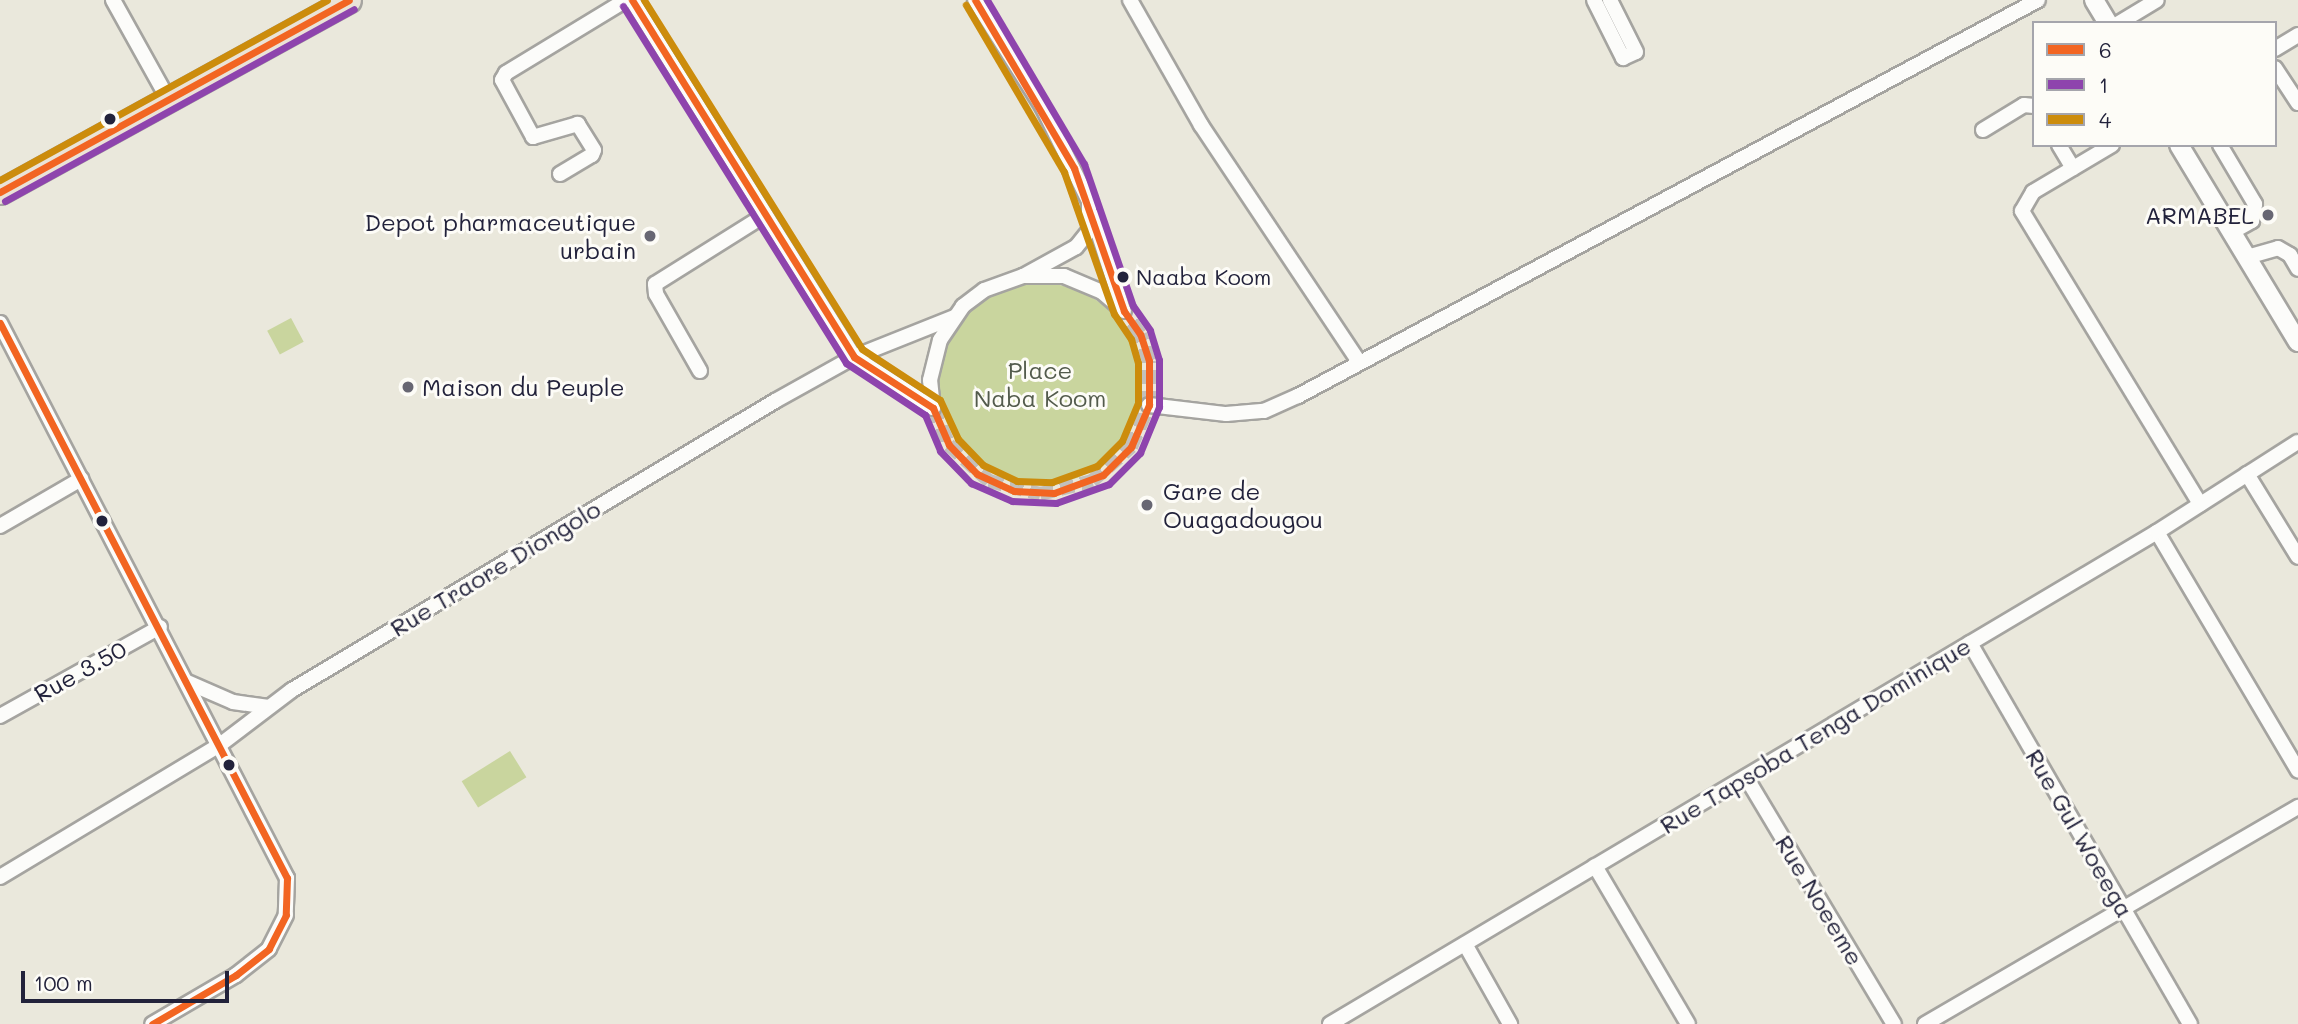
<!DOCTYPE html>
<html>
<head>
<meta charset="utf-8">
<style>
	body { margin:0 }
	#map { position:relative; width:2298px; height:1024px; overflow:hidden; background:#eae8dc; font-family:Mali,sans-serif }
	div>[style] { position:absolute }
	.green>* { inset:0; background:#c9d59e; transform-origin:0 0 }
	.round { border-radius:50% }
	.minor-tunnel>* { height:14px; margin-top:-7px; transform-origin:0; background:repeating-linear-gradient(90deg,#c2c0bc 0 14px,transparent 0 21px) }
	.roads { filter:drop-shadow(2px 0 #a5a4a0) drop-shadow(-2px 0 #a5a4a0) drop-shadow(0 2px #a5a4a0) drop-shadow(0 -2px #a5a4a0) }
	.minor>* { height:14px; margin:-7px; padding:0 7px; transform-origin:7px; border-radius:7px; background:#fcfcfa }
	.tertiary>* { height:18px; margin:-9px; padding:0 9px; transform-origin:9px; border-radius:9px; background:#fcfcfa }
	.trunk>* { height:23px; margin:-11.5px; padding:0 11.5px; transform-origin:11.5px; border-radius:11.5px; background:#eae3d7 }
	.bus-1>* { height:7px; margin:-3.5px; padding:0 3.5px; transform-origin:3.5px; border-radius:3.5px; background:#f26522 }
	.bus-2>* { height:7px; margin:-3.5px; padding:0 3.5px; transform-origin:3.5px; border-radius:3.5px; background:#8e44ad }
	.bus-3>* { height:7px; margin:-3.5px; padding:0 3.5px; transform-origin:3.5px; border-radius:3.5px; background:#cc8c0c }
	.dots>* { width:19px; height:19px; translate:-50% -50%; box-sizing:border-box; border:4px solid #fdfcf7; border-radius:50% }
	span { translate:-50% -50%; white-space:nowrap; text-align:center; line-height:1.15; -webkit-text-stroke:6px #fdfcf7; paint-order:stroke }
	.bus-label { font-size:22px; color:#22223b }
	.left { translate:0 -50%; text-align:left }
	.poi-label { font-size:24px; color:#22223b }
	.right { translate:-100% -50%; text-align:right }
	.park-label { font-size:24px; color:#535b4c }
	.street-label { font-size:24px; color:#22223b }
	.legend { position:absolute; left:2032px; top:21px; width:245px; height:126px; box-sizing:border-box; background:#fdfcf7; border:2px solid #a5a5ac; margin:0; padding:9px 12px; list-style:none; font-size:21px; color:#22223b }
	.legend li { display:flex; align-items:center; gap:14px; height:35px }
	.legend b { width:35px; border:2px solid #a5a5ac }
	.scale { position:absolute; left:21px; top:971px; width:208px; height:32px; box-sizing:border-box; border:4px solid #22223b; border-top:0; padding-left:9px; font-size:21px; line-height:24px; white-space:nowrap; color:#22223b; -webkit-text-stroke:5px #fdfcf7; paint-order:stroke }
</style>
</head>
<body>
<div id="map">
	<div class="green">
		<i class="round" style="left:939px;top:283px;width:202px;height:202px"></i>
		<i style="left:291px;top:318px;width:27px;height:27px;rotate:62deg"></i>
		<i style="left:510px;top:751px;width:31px;height:57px;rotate:58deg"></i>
	</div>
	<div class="minor-tunnel">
		<i style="left:933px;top:408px;width:40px;rotate:66.6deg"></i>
		<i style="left:949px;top:445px;width:54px;rotate:42deg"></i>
		<i style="left:989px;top:481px;width:53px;rotate:14.3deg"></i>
		<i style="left:1040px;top:494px;width:54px;rotate:-14deg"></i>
		<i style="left:1092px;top:481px;width:52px;rotate:-41.1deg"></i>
		<i style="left:1131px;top:447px;width:46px;rotate:-66.8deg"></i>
		<i style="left:1149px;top:405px;width:44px;rotate:-90deg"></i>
		<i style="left:1149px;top:361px;width:28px;rotate:-108deg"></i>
		<i style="left:1140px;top:334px;width:28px;rotate:-125deg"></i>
	</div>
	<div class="roads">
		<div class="minor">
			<i style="left:113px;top:0;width:113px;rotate:60.9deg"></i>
			<i style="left:632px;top:0;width:420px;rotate:58.1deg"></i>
			<i style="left:854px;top:357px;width:94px;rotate:32.8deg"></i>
			<i style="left:975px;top:0;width:125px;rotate:57.7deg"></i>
			<i style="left:1042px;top:106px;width:106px;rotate:63.7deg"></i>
			<i style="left:1089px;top:201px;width:30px;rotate:90deg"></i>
			<i style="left:1089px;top:231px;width:21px;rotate:129deg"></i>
			<i style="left:1076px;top:247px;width:60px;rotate:151.3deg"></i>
			<i style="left:1130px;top:0;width:144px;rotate:60.4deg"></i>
			<i style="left:1201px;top:125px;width:285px;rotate:56.3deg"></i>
			<i style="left:1594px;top:0;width:65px;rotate:63.4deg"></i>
			<i style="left:1623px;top:58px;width:14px;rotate:-25deg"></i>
			<i style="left:1636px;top:52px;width:58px;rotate:-116.6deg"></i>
			<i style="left:2119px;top:23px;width:44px;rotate:-31.2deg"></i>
			<i style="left:2275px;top:49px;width:27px;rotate:-31deg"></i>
			<i style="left:2275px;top:68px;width:42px;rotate:56.7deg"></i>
			<i style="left:1983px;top:130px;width:48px;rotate:-31.4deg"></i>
			<i style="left:2024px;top:105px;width:10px;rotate:6deg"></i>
			<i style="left:2059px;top:145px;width:27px;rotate:59deg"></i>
			<i style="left:2112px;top:145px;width:92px;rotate:149.3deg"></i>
			<i style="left:2033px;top:192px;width:22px;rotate:120deg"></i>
			<i style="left:2022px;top:211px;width:343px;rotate:58.7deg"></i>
			<i style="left:2220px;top:145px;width:69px;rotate:59.3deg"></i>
			<i style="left:2255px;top:204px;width:17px;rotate:100deg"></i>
			<i style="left:2252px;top:221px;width:23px;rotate:151deg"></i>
			<i style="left:560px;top:174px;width:37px;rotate:-31deg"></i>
			<i style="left:592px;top:155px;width:5px;rotate:-68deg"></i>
			<i style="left:594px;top:150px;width:31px;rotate:-122deg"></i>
			<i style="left:578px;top:124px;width:47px;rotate:163.9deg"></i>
			<i style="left:533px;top:137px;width:65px;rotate:-118.5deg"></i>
			<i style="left:502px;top:80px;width:8px;rotate:-60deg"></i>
			<i style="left:506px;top:73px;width:140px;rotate:-31.3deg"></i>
			<i style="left:1093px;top:216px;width:99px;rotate:72.3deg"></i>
			<i style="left:2247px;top:257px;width:32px;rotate:-16deg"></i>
			<i style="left:2278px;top:248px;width:14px;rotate:30deg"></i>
			<i style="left:2290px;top:255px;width:16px;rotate:60deg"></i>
			<i style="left:0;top:323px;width:625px;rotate:62.66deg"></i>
			<i style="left:287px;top:878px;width:37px;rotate:92deg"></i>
			<i style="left:286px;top:915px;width:38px;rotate:117deg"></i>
			<i style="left:269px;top:949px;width:42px;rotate:141.8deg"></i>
			<i style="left:236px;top:975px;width:97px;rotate:149.7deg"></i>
			<i style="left:700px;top:371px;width:89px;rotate:-119.7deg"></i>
			<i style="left:656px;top:294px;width:10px;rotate:-96deg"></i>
			<i style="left:655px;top:284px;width:130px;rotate:-32.1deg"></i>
			<i style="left:1149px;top:405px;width:78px;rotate:6.7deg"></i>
			<i style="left:1226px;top:414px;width:38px;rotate:-5deg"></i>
			<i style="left:1264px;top:411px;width:37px;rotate:-24deg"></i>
			<i style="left:1298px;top:396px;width:839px;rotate:-28.15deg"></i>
			<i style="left:933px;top:408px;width:28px;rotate:-96deg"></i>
			<i style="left:930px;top:380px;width:41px;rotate:-76deg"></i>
			<i style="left:940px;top:340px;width:41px;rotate:-55.9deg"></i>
			<i style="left:963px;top:306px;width:26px;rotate:-37deg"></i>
			<i style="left:984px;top:290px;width:41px;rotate:-19.7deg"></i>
			<i style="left:1023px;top:276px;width:41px"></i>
			<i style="left:1064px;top:276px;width:41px;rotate:22.8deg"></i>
			<i style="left:1102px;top:292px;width:29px;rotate:41deg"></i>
			<i style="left:2247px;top:474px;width:97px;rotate:58.4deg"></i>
			<i style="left:0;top:526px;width:94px;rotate:-30.1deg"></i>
			<i style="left:2157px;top:532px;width:277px;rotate:59.4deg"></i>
			<i style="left:1970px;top:643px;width:440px;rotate:60deg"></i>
			<i style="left:187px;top:682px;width:50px;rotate:23.5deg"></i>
			<i style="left:233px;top:702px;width:36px;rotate:8deg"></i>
			<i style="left:0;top:716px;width:183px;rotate:-29.1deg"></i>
			<i style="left:1746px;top:777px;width:288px;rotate:59.1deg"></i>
			<i style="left:1595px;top:866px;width:183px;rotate:59.5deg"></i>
			<i style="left:0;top:877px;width:258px;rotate:-31deg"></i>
			<i style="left:221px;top:744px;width:89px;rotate:-37.3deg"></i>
			<i style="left:292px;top:690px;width:563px;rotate:-30.89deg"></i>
			<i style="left:775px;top:401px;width:90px;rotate:-29.1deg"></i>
			<i style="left:854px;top:357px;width:108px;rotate:-21.8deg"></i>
			<i style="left:1465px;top:944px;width:92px;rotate:60.6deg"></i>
			<i style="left:1330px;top:1024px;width:962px;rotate:-30.75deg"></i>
			<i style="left:2157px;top:532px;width:167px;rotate:-32.6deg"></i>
			<i style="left:1925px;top:1024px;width:432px;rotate:-30.2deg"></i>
		</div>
		<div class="tertiary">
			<i style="left:2094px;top:0;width:27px;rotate:59deg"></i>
			<i style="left:2179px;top:145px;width:230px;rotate:58.9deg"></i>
		</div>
		<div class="trunk">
			<i style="left:0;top:192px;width:398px;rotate:-28.8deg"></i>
		</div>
	</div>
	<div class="bus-1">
		<i style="left:632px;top:0;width:420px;rotate:58.1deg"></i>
		<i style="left:854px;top:357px;width:94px;rotate:32.8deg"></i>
		<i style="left:933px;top:408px;width:40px;rotate:66.6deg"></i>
		<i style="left:949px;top:445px;width:40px;rotate:46deg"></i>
		<i style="left:977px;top:474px;width:41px;rotate:24.7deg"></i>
		<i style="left:1014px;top:491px;width:40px;rotate:2.9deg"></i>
		<i style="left:1054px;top:493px;width:52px;rotate:-20.2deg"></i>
		<i style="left:1103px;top:475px;width:40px;rotate:-45deg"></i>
		<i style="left:1131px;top:447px;width:46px;rotate:-66.8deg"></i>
		<i style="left:1149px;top:405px;width:44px;rotate:-90deg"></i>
		<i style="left:1149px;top:361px;width:28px;rotate:-108deg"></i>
		<i style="left:1140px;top:334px;width:28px;rotate:-125deg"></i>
		<i style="left:1124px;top:311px;width:151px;rotate:-109.3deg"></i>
		<i style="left:1074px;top:168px;width:195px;rotate:-120.5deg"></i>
		<i style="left:0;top:192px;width:398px;rotate:-28.8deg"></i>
		<i style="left:0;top:323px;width:625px;rotate:62.66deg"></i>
		<i style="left:287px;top:878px;width:37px;rotate:92deg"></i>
		<i style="left:286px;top:915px;width:38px;rotate:117deg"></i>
		<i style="left:269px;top:949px;width:42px;rotate:141.8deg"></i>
		<i style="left:236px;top:975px;width:97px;rotate:149.7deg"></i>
	</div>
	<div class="bus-2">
		<i style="left:623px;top:6px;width:421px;rotate:58deg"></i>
		<i style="left:846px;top:363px;width:95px;rotate:33.4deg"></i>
		<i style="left:925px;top:415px;width:39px;rotate:67deg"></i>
		<i style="left:940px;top:451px;width:45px;rotate:45.9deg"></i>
		<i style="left:971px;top:483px;width:45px;rotate:23.7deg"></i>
		<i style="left:1012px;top:501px;width:44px;rotate:2.6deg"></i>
		<i style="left:1056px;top:503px;width:56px;rotate:-19.7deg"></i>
		<i style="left:1109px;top:484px;width:44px;rotate:-45deg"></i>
		<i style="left:1140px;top:453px;width:50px;rotate:-67.6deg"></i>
		<i style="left:1159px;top:407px;width:47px;rotate:-90deg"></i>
		<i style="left:1159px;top:360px;width:31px;rotate:-107deg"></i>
		<i style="left:1150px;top:330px;width:29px;rotate:-125deg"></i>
		<i style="left:1133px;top:306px;width:150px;rotate:-109deg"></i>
		<i style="left:1084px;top:164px;width:191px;rotate:-120.6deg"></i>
		<i style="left:5px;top:201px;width:398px;rotate:-28.8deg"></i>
	</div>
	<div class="bus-3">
		<i style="left:644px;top:0;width:411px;rotate:58deg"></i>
		<i style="left:862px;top:349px;width:93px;rotate:33.2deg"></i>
		<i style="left:940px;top:400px;width:43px;rotate:65.2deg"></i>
		<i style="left:958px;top:439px;width:36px;rotate:46deg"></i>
		<i style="left:983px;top:465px;width:38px;rotate:25deg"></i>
		<i style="left:1017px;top:481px;width:35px;rotate:2deg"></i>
		<i style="left:1052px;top:482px;width:48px;rotate:-19.6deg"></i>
		<i style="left:1097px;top:466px;width:35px;rotate:-45deg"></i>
		<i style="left:1122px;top:441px;width:41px;rotate:-67.2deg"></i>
		<i style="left:1138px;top:403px;width:40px;rotate:-90deg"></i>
		<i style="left:1138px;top:363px;width:25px;rotate:-106deg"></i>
		<i style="left:1131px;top:339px;width:30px;rotate:-124deg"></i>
		<i style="left:1114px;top:314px;width:151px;rotate:-109.4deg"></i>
		<i style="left:1064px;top:172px;width:194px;rotate:-120.4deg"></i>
		<i style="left:0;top:180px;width:373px;rotate:-28.8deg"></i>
	</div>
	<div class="dots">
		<i style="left:110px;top:119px;background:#22223b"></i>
		<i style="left:2268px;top:215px;background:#686773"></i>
		<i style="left:650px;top:236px;background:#686773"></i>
		<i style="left:1123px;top:277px;background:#22223b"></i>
		<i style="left:408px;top:387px;background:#686773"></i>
		<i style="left:1147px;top:505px;background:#686773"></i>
		<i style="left:102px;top:521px;background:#22223b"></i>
		<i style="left:229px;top:765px;background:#22223b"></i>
	</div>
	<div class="bus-label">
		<span class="left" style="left:1136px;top:277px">Naaba Koom</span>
	</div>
	<div class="poi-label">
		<span class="right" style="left:2254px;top:215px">ARMABEL</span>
		<span class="right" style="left:636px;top:236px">Depot pharmaceutique<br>urbain</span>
		<span class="left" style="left:422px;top:387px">Maison du Peuple</span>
		<span class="left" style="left:1163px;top:505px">Gare de<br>Ouagadougou</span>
	</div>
	<div class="park-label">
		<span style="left:1040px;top:384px">Place<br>Naba Koom</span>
	</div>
	<div class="street-label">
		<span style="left:495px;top:568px;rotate:-31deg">Rue Traore Diongolo</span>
		<span style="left:80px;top:671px;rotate:-29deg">Rue 3.50</span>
		<span style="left:1815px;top:735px;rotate:-31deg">Rue Tapsoba Tenga Dominique</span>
		<span style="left:2080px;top:833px;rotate:60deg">Rue Gul Woeega</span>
		<span style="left:1820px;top:900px;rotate:59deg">Rue Noeeme</span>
	</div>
	<ul class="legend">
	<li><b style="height:9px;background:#f26522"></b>6</li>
	<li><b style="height:9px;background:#8e44ad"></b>1</li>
	<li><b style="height:9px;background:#cc8c0c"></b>4</li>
	</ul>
	<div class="scale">100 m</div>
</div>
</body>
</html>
